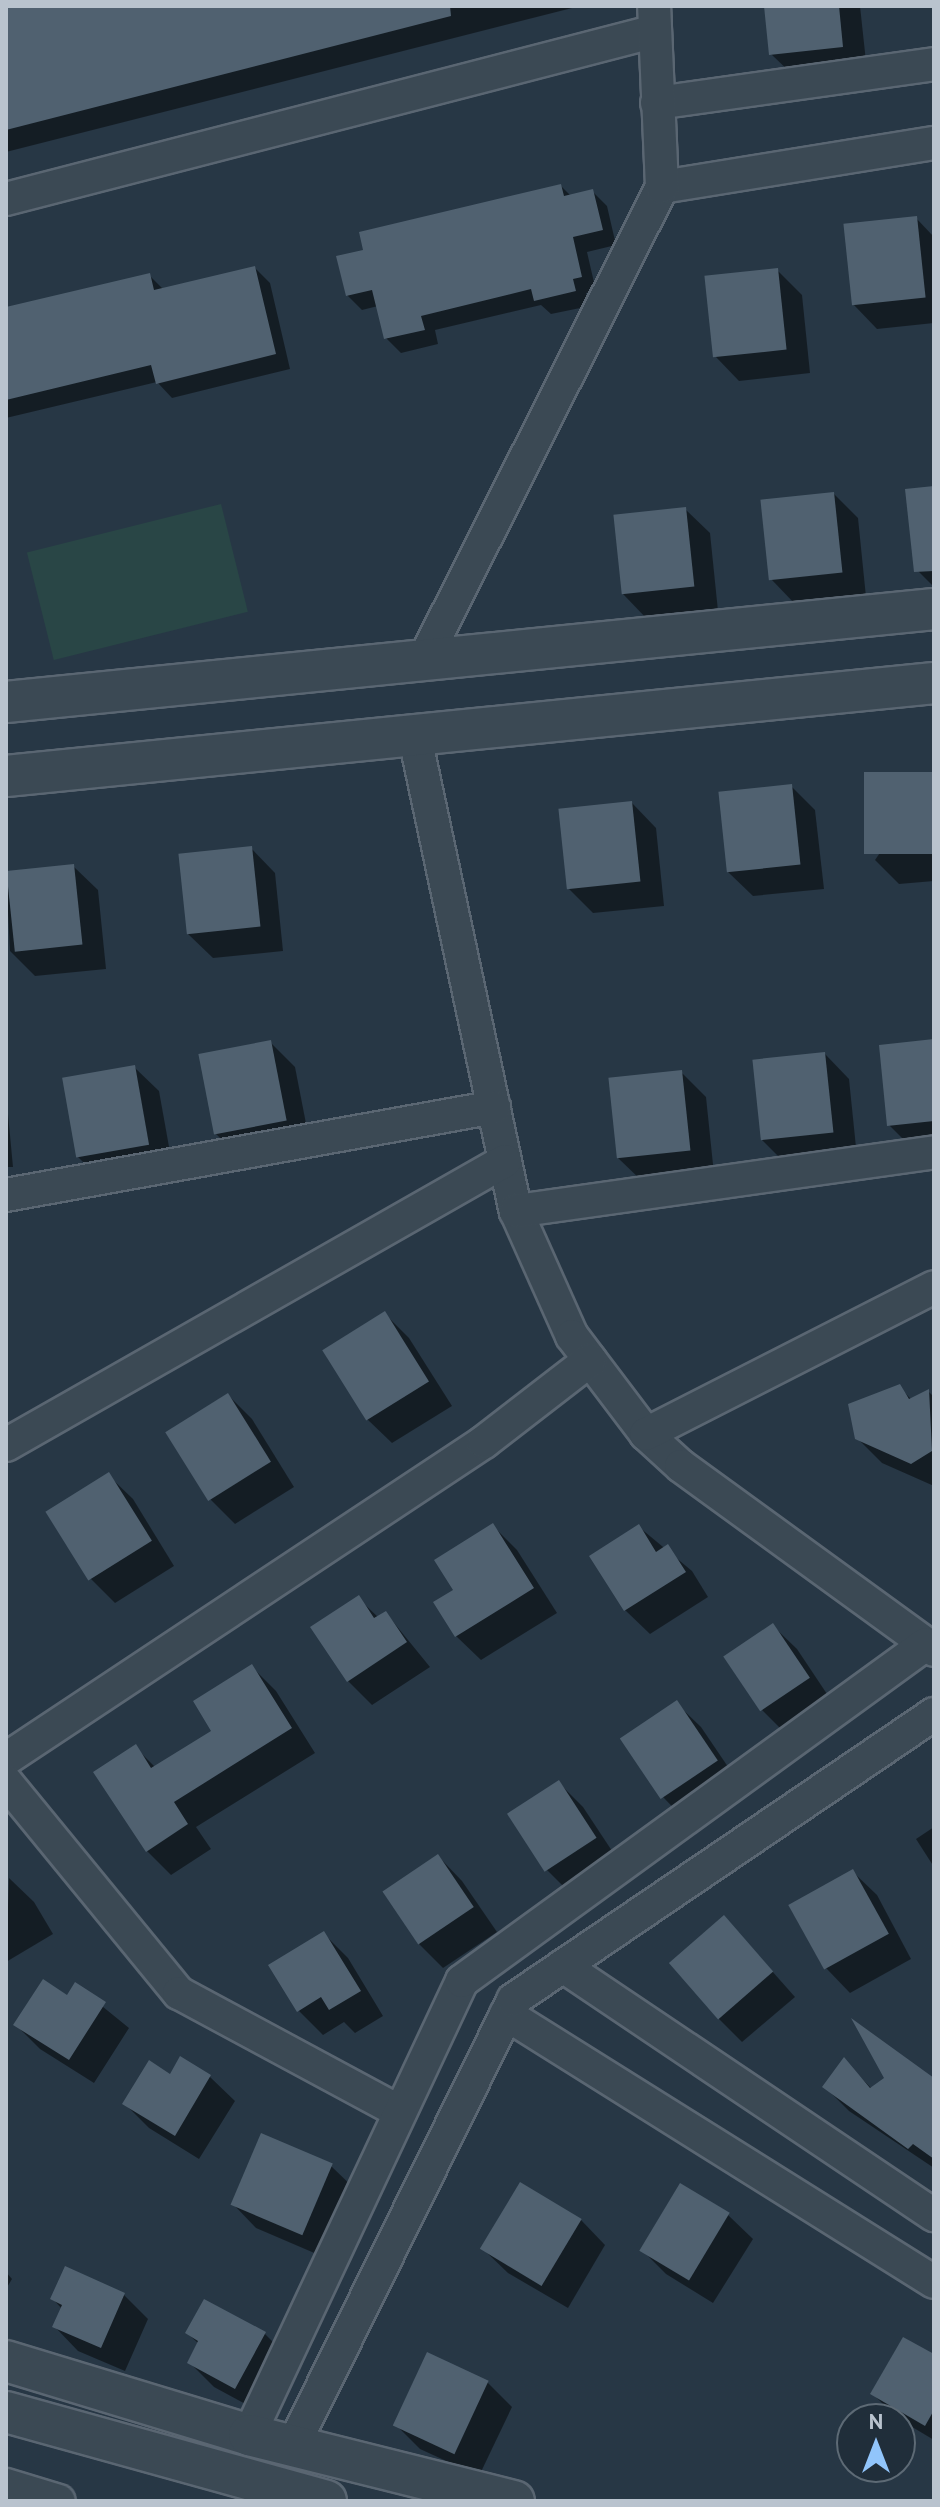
<!DOCTYPE html>
<html>
<head>
<meta charset="utf-8">
<style>
	body { margin:0 }
	#map { position:relative; width:940px; height:2507px; overflow:hidden; background:#273745; font-family:"PT Sans",sans-serif }
	div>[style] { position:absolute }
	.green>* { inset:0; background:#294646; transform-origin:0 0 }
	.shadow>* { inset:0; background:#0007 }
	.building>* { inset:0; background:#506170; transform-origin:0 0 }
	.roads { filter:drop-shadow(2px 0 #5a6672) drop-shadow(-2px 0 #5a6672) drop-shadow(0 2px #5a6672) drop-shadow(0 -2px #5a6672) }
	.minor>* { height:32px; margin:-16px; padding:0 16px; transform-origin:16px; border-radius:16px; background:#3b4954 }
	.tertiary>* { height:40px; margin:-20px; padding:0 20px; transform-origin:20px; border-radius:20px; background:#3b4954 }
	span { translate:-50% -50%; white-space:nowrap; text-align:center; line-height:1.15; -webkit-text-stroke:7px #202e3a; paint-order:stroke }
	.frame { position:absolute; inset:0; border:8px solid #b9c3ce; pointer-events:none }
	.north { position:absolute; left:836px; top:2403px; width:80px; height:80px; box-sizing:border-box; background:#202e3a; border:2px solid #5d6a75; border-radius:50%; rotate:0deg; font-size:22px; font-weight:700; line-height:32px; text-align:center; color:#b9c3ce }
	.north::after { content:''; display:block; margin:auto; width:28px; height:36px; background:#91c5fb; clip-path:polygon(50% 0,100% 100%,50% 72%,0 100%) }
</style>
</head>
<body>
<div id="map">
	<div class="green">
		<i style="left:221px;top:504px;width:111px;height:200px;rotate:76deg"></i>
	</div>
	<div class="shadow">
		<i style="clip-path:polygon(6px 6px,580px 6px,6px 152px)"></i>
		<i style="clip-path:polygon(766px 6px,860px 6px,867px 71px,796px 78px,771px 54px)"></i>
		<i style="clip-path:polygon(561px 186px,571px 196px,592px 191px,607px 206px,616px 245px,587px 252px,596px 291px,586px 293px,590px 306px,551px 314px,541px 305px,435px 330px,438px 344px,401px 353px,386px 338px,378px 306px,362px 310px,347px 295px,365px 251px)"></i>
		<i style="clip-path:polygon(916px 218px,934px 237px,934px 323px,877px 329px,853px 304px)"></i>
		<i style="clip-path:polygon(255px 268px,270px 283px,290px 369px,172px 398px,157px 382px,6px 418px,6px 309px,149px 275px,164px 290px)"></i>
		<i style="clip-path:polygon(777px 270px,802px 295px,810px 373px,739px 381px,715px 356px)"></i>
		<i style="clip-path:polygon(934px 488px,934px 587px,916px 569px)"></i>
		<i style="clip-path:polygon(834px 494px,858px 518px,866px 597px,795px 604px,771px 579px)"></i>
		<i style="clip-path:polygon(685px 509px,710px 533px,718px 611px,647px 619px,623px 594px)"></i>
		<i style="clip-path:polygon(934px 774px,934px 881px,899px 884px,875px 860px)"></i>
		<i style="clip-path:polygon(791px 786px,815px 810px,824px 889px,753px 896px,728px 872px)"></i>
		<i style="clip-path:polygon(632px 803px,656px 828px,664px 906px,593px 913px,569px 889px)"></i>
		<i style="clip-path:polygon(251px 848px,275px 873px,283px 951px,213px 958px,188px 934px)"></i>
		<i style="clip-path:polygon(73px 866px,98px 890px,106px 969px,35px 976px,10px 951px,6px 873px)"></i>
		<i style="clip-path:polygon(934px 1041px,934px 1147px,913px 1149px,889px 1125px)"></i>
		<i style="clip-path:polygon(270px 1042px,295px 1067px,310px 1144px,241px 1158px,216px 1134px)"></i>
		<i style="clip-path:polygon(825px 1054px,849px 1079px,857px 1157px,786px 1164px,762px 1140px)"></i>
		<i style="clip-path:polygon(134px 1067px,159px 1091px,173px 1169px,103px 1182px,78px 1157px)"></i>
		<i style="clip-path:polygon(681px 1072px,706px 1097px,714px 1174px,643px 1182px,618px 1158px)"></i>
		<i style="clip-path:polygon(6px 1093px,13px 1167px,6px 1167px)"></i>
		<i style="clip-path:polygon(385px 1314px,409px 1338px,452px 1406px,392px 1443px,367px 1419px)"></i>
		<i style="clip-path:polygon(899px 1387px,912px 1400px,928px 1391px,934px 1397px,934px 1486px,882px 1463px,857px 1438px)"></i>
		<i style="clip-path:polygon(228px 1395px,252px 1419px,294px 1487px,235px 1524px,210px 1499px)"></i>
		<i style="clip-path:polygon(108px 1475px,133px 1499px,174px 1566px,115px 1603px,91px 1579px)"></i>
		<i style="clip-path:polygon(493px 1526px,517px 1550px,557px 1613px,481px 1660px,456px 1636px,456px 1590px)"></i>
		<i style="clip-path:polygon(639px 1527px,692px 1571px,708px 1597px,650px 1634px,625px 1610px)"></i>
		<i style="clip-path:polygon(358px 1598px,379px 1618px,386px 1613px,430px 1667px,372px 1705px,348px 1681px)"></i>
		<i style="clip-path:polygon(772px 1625px,797px 1649px,833px 1703px,787px 1735px,762px 1710px)"></i>
		<i style="clip-path:polygon(251px 1666px,276px 1691px,315px 1753px,196px 1827px,211px 1849px,171px 1875px,147px 1851px,135px 1747px,156px 1768px,214px 1731px)"></i>
		<i style="clip-path:polygon(676px 1703px,701px 1727px,741px 1786px,687px 1822px,663px 1797px)"></i>
		<i style="clip-path:polygon(559px 1783px,583px 1807px,620px 1863px,572px 1895px,547px 1870px)"></i>
		<i style="clip-path:polygon(934px 1827px,934px 1867px,916px 1839px)"></i>
		<i style="clip-path:polygon(438px 1856px,462px 1881px,497px 1932px,443px 1968px,418px 1943px,384px 1892px)"></i>
		<i style="clip-path:polygon(852px 1871px,877px 1895px,911px 1959px,850px 1993px,826px 1968px)"></i>
		<i style="clip-path:polygon(9px 1878px,34px 1902px,53px 1934px,6px 1962px)"></i>
		<i style="clip-path:polygon(724px 1917px,795px 1997px,742px 2042px,717px 2017px)"></i>
		<i style="clip-path:polygon(323px 1933px,348px 1958px,383px 2016px,355px 2033px,344px 2022px,323px 2035px,299px 2011px)"></i>
		<i style="clip-path:polygon(76px 1985px,129px 2028px,94px 2083px,40px 2049px,16px 2025px,68px 1997px)"></i>
		<i style="clip-path:polygon(181px 2059px,210px 2077px,235px 2101px,199px 2159px,149px 2128px,125px 2104px,171px 2076px)"></i>
		<i style="clip-path:polygon(844px 2060px,872px 2089px,934px 2080px,934px 2168px,849px 2111px,825px 2087px)"></i>
		<i style="clip-path:polygon(331px 2166px,356px 2190px,326px 2258px,256px 2228px,232px 2203px)"></i>
		<i style="clip-path:polygon(728px 2215px,753px 2239px,713px 2303px,666px 2274px,641px 2249px)"></i>
		<i style="clip-path:polygon(581px 2220px,605px 2245px,568px 2308px,508px 2273px,483px 2249px)"></i>
		<i style="clip-path:polygon(6px 2272px,12px 2279px,6px 2289px)"></i>
		<i style="clip-path:polygon(124px 2295px,148px 2319px,125px 2371px,78px 2351px,54px 2326px,62px 2309px,53px 2299px)"></i>
		<i style="clip-path:polygon(187px 2333px,265px 2334px,289px 2358px,260px 2412px,214px 2387px,189px 2362px,199px 2344px)"></i>
		<i style="clip-path:polygon(934px 2356px,934px 2440px,897px 2418px,873px 2394px)"></i>
		<i style="clip-path:polygon(487px 2382px,512px 2407px,479px 2476px,420px 2449px,395px 2424px)"></i>
	</div>
	<div class="building">
		<i style="clip-path:polygon(6px 6px,450px 6px,451px 16px,6px 130px)"></i>
		<i style="clip-path:polygon(764px 6px,839px 6px,843px 47px,769px 55px)"></i>
		<i style="clip-path:polygon(561px 184px,564px 196px,593px 189px,603px 230px,573px 237px,582px 277px,573px 279px,576px 291px,534px 301px,531px 289px,421px 316px,425px 330px,384px 339px,372px 290px,346px 296px,336px 256px,363px 250px,359px 232px)"></i>
		<i style="left:917px;top:216px;width:82px;height:74px;rotate:84deg"></i>
		<i style="clip-path:polygon(255px 266px,276px 354px,156px 384px,151px 365px,6px 400px,6px 307px,150px 273px,154px 290px)"></i>
		<i style="left:778px;top:268px;width:82px;height:74px;rotate:84deg"></i>
		<i style="clip-path:polygon(934px 486px,934px 571px,914px 572px,905px 489px)"></i>
		<i style="left:834px;top:492px;width:81px;height:74px;rotate:84deg"></i>
		<i style="left:686px;top:507px;width:80px;height:73px;rotate:84deg"></i>
		<i style="left:934px;top:772px;width:82px;height:70px;rotate:90deg"></i>
		<i style="left:792px;top:784px;width:81px;height:74px;rotate:84deg"></i>
		<i style="left:632px;top:801px;width:81px;height:74px;rotate:84deg"></i>
		<i style="left:252px;top:846px;width:81px;height:74px;rotate:84deg"></i>
		<i style="left:74px;top:864px;width:81px;height:68px;rotate:84deg"></i>
		<i style="clip-path:polygon(934px 1039px,934px 1121px,887px 1126px,879px 1045px)"></i>
		<i style="left:271px;top:1040px;width:82px;height:74px;rotate:79deg"></i>
		<i style="left:825px;top:1052px;width:81px;height:73px;rotate:84deg"></i>
		<i style="left:135px;top:1065px;width:81px;height:74px;rotate:80deg"></i>
		<i style="left:682px;top:1070px;width:81px;height:74px;rotate:84deg"></i>
		<i style="left:385px;top:1311px;width:83px;height:74px;rotate:58deg"></i>
		<i style="clip-path:polygon(900px 1384px,909px 1399px,929px 1389px,932px 1451px,911px 1464px,855px 1439px,848px 1404px)"></i>
		<i style="left:228px;top:1393px;width:81px;height:74px;rotate:58deg"></i>
		<i style="left:109px;top:1472px;width:81px;height:75px;rotate:58deg"></i>
		<i style="clip-path:polygon(493px 1523px,534px 1588px,455px 1637px,433px 1602px,453px 1590px,434px 1560px)"></i>
		<i style="clip-path:polygon(639px 1524px,656px 1552px,668px 1544px,686px 1572px,624px 1611px,589px 1556px)"></i>
		<i style="clip-path:polygon(359px 1595px,374px 1618px,386px 1611px,407px 1642px,347px 1682px,310px 1627px)"></i>
		<i style="left:773px;top:1623px;width:66px;height:60px;rotate:56deg"></i>
		<i style="clip-path:polygon(252px 1664px,292px 1728px,174px 1802px,188px 1824px,146px 1852px,93px 1772px,136px 1744px,151px 1768px,211px 1731px,193px 1701px)"></i>
		<i style="left:677px;top:1700px;width:73px;height:69px;rotate:56deg"></i>
		<i style="left:559px;top:1780px;width:69px;height:62px;rotate:57deg"></i>
		<i style="left:438px;top:1854px;width:64px;height:67px;rotate:56deg"></i>
		<i style="left:853px;top:1869px;width:74px;height:74px;rotate:61deg"></i>
		<i style="left:724px;top:1915px;width:75px;height:73px;rotate:49deg"></i>
		<i style="clip-path:polygon(324px 1931px,361px 1991px,329px 2010px,321px 1997px,297px 2012px,268px 1965px)"></i>
		<i style="clip-path:polygon(43px 1979px,67px 1995px,75px 1982px,106px 2002px,69px 2060px,13px 2025px)"></i>
		<i style="clip-path:polygon(851px 2018px,934px 2078px,934px 2159px,913px 2144px,908px 2149px,822px 2087px,844px 2057px,870px 2088px,884px 2078px)"></i>
		<i style="clip-path:polygon(180px 2056px,211px 2075px,175px 2136px,122px 2104px,149px 2060px,170px 2074px)"></i>
		<i style="left:261px;top:2133px;width:78px;height:78px;rotate:23deg"></i>
		<i style="left:520px;top:2182px;width:72px;height:78px;rotate:31deg"></i>
		<i style="left:680px;top:2183px;width:58px;height:79px;rotate:31deg"></i>
		<i style="clip-path:polygon(65px 2266px,125px 2293px,101px 2348px,52px 2327px,62px 2305px,50px 2299px)"></i>
		<i style="clip-path:polygon(204px 2299px,266px 2332px,235px 2389px,187px 2363px,198px 2341px,185px 2333px)"></i>
		<i style="clip-path:polygon(903px 2337px,934px 2354px,934px 2410px,925px 2426px,870px 2394px)"></i>
		<i style="left:427px;top:2352px;width:68px;height:81px;rotate:25deg"></i>
	</div>
	<div class="roads">
		<div class="minor">
			<i style="left:657px;top:103px;width:280px;rotate:-8deg"></i>
			<i style="left:662px;top:187px;width:276px;rotate:-9.2deg"></i>
			<i style="left:6px;top:199px;width:667px;rotate:-14.49deg"></i>
			<i style="left:424px;top:660px;width:530px;rotate:-63.29deg"></i>
			<i style="left:662px;top:187px;width:181px;rotate:-92.5deg"></i>
			<i style="left:414px;top:733px;width:489px;rotate:78deg"></i>
			<i style="left:516px;top:1211px;width:137px;rotate:65.9deg"></i>
			<i style="left:572px;top:1336px;width:123px;rotate:52.9deg"></i>
			<i style="left:646px;top:1434px;width:47px;rotate:42.4deg"></i>
			<i style="left:681px;top:1466px;width:313px;rotate:36deg"></i>
			<i style="left:6px;top:1195px;width:496px;rotate:-10.2deg"></i>
			<i style="left:516px;top:1211px;width:422px;rotate:-8deg"></i>
			<i style="left:646px;top:1434px;width:323px;rotate:-27deg"></i>
			<i style="left:6px;top:1445px;width:574px;rotate:-29.65deg"></i>
			<i style="left:6px;top:1759px;width:574px;rotate:-33.55deg"></i>
			<i style="left:484px;top:1442px;width:134px;rotate:-37.7deg"></i>
			<i style="left:6px;top:1782px;width:273px;rotate:50.7deg"></i>
			<i style="left:179px;top:1993px;width:251px;rotate:28.3deg"></i>
			<i style="left:563px;top:1966px;width:447px;rotate:33.9deg"></i>
			<i style="left:506px;top:2014px;width:505px;rotate:32.05deg"></i>
			<i style="left:249px;top:2435px;width:501px;rotate:-64.87deg"></i>
			<i style="left:462px;top:1981px;width:573px;rotate:-35.99deg"></i>
			<i style="left:293px;top:2446px;width:497px;rotate:-63.7deg"></i>
			<i style="left:513px;top:2000px;width:509px;rotate:-34.19deg"></i>
			<i style="left:6px;top:2485px;width:55px;rotate:16.8deg"></i>
		</div>
		<div class="tertiary">
			<i style="left:6px;top:702px;width:933px;rotate:-5.72deg"></i>
			<i style="left:6px;top:776px;width:933px;rotate:-5.72deg"></i>
			<i style="left:6px;top:2361px;width:254px;rotate:16.9deg"></i>
			<i style="left:249px;top:2435px;width:273px;rotate:14deg"></i>
			<i style="left:6px;top:2412px;width:332px;rotate:15.5deg"></i>
		</div>
	</div>
	<div class="frame"></div>
	<div class="north">N</div>
</div>
</body>
</html>
